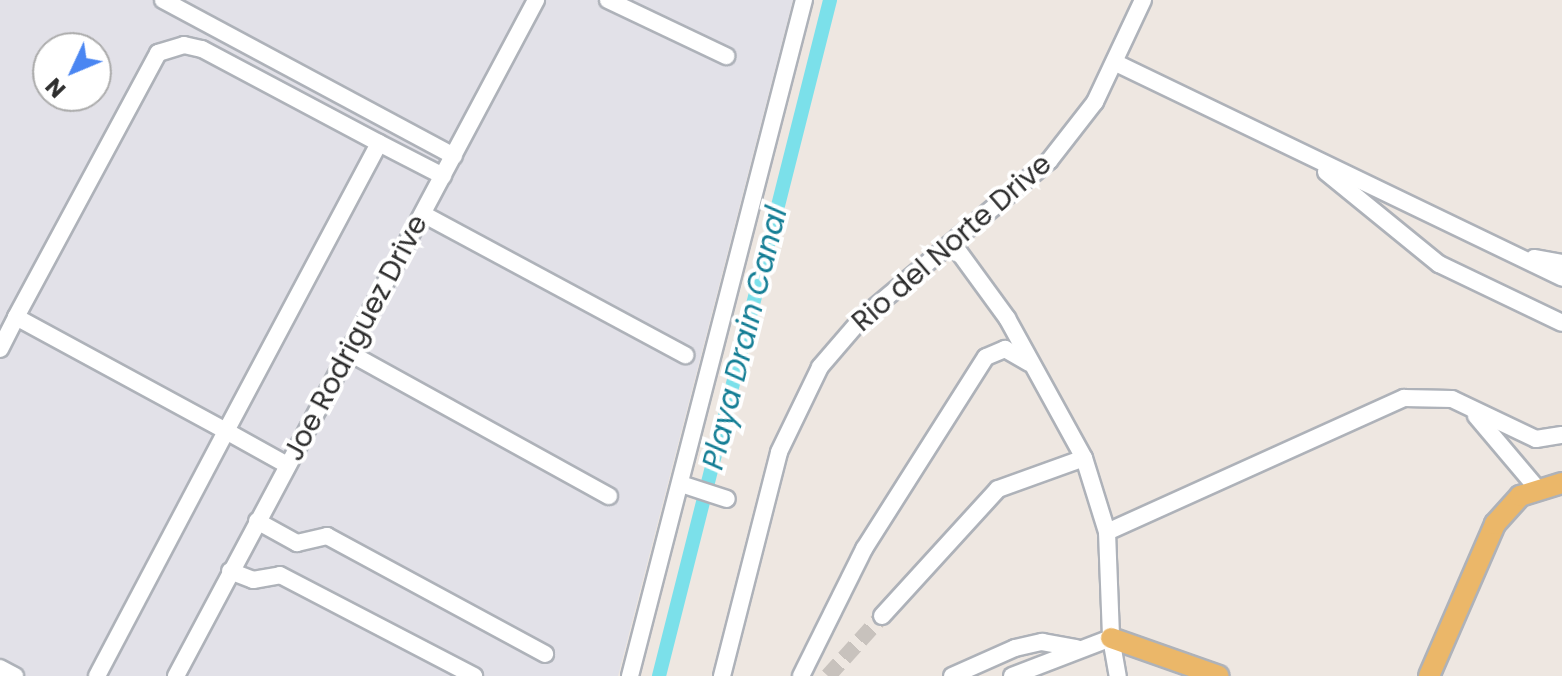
<!DOCTYPE html>
<html>
<head>
<meta charset="utf-8">
<style>
	body { margin:0 }
	#map { position:relative; width:1562px; height:676px; overflow:hidden; background:#eee7e1; font-family:Poppins,sans-serif }
	div>[style] { position:absolute }
	.industrial>* { inset:0; background:#e2e1e8 }
	.canal>* { height:14px; margin:-7px; padding:0 7px; transform-origin:7px; border-radius:7px; background:#7be0ea }
	.minor-tunnel>* { height:16px; margin-top:-8px; transform-origin:0; background:repeating-linear-gradient(90deg,#c8c2bd 0 16px,transparent 0 24px) }
	.roads { filter:drop-shadow(2px 0 #aeb2b9) drop-shadow(-2px 0 #aeb2b9) drop-shadow(0 2px #aeb2b9) drop-shadow(0 -2px #aeb2b9) }
	.minor>* { height:16px; margin:-8px; padding:0 8px; transform-origin:8px; border-radius:8px; background:#fff }
	.major>* { height:20px; margin:-10px; padding:0 10px; transform-origin:10px; border-radius:10px; background:#ebb769 }
	span { translate:-50% -50%; white-space:nowrap; text-align:center; line-height:1.15; -webkit-text-stroke:8px #fff; paint-order:stroke }
	.street-label { font-size:28px; color:#2e2e2e }
	.water-label { font-size:30px; color:#147e95; font-style:italic }
	.north { position:absolute; left:32px; top:32px; width:80px; height:80px; box-sizing:border-box; background:#fff; border:2px solid #ababab; border-radius:50%; rotate:226deg; font-size:22px; font-weight:700; line-height:32px; text-align:center; color:#2e2e2e }
	.north::after { content:''; display:block; margin:auto; width:28px; height:36px; background:#4a86f2; clip-path:polygon(50% 0,100% 100%,50% 72%,0 100%) }
</style>
</head>
<body>
<div id="map">
	<div class="industrial">
		<i style="clip-path:polygon(evenodd,0 0,793px 0,618px 676px,0 676px,0 0,48px 48px,96px 48px,96px 96px,48px 96px,48px 48px)"></i>
	</div>
	<div class="canal">
		<i style="left:659px;top:676px;width:697px;rotate:-75.8deg"></i>
	</div>
	<div class="minor-tunnel">
		<i style="left:828px;top:676px;width:81px;rotate:-48deg"></i>
	</div>
	<div class="roads">
		<div class="minor">
			<i style="left:163px;top:0;width:330px;rotate:28.2deg"></i>
			<i style="left:608px;top:0;width:131px;rotate:25.4deg"></i>
			<i style="left:1116px;top:63px;width:495px;rotate:25.7deg"></i>
			<i style="left:1326px;top:172px;width:146px;rotate:39.2deg"></i>
			<i style="left:1439px;top:264px;width:136px;rotate:25.6deg"></i>
			<i style="left:423px;top:214px;width:298px;rotate:28.3deg"></i>
			<i style="left:953px;top:244px;width:92px;rotate:53.9deg"></i>
			<i style="left:1007px;top:318px;width:160px;rotate:61.2deg"></i>
			<i style="left:1084px;top:458px;width:77px;rotate:72.7deg"></i>
			<i style="left:1107px;top:532px;width:106px;rotate:87.8deg"></i>
			<i style="left:1111px;top:638px;width:39px;rotate:80deg"></i>
			<i style="left:1534px;top:258px;width:28px;rotate:10deg"></i>
			<i style="left:16px;top:317px;width:300px;rotate:-61.7deg"></i>
			<i style="left:158px;top:53px;width:27px;rotate:-17deg"></i>
			<i style="left:184px;top:45px;width:18px;rotate:13deg"></i>
			<i style="left:202px;top:49px;width:200px;rotate:28deg"></i>
			<i style="left:0;top:349px;width:36px;rotate:-63deg"></i>
			<i style="left:16px;top:317px;width:239px;rotate:28.5deg"></i>
			<i style="left:226px;top:431px;width:326px;rotate:-62deg"></i>
			<i style="left:379px;top:143px;width:72px;rotate:27.3deg"></i>
			<i style="left:348px;top:352px;width:298px;rotate:28.9deg"></i>
			<i style="left:1476px;top:416px;width:93px;rotate:49.8deg"></i>
			<i style="left:681px;top:484px;width:48px;rotate:18.1deg"></i>
			<i style="left:257px;top:521px;width:46px;rotate:28.8deg"></i>
			<i style="left:297px;top:543px;width:31px;rotate:-13deg"></i>
			<i style="left:327px;top:536px;width:248px;rotate:28.4deg"></i>
			<i style="left:1107px;top:532px;width:326px;rotate:-24.3deg"></i>
			<i style="left:1404px;top:398px;width:48px;rotate:1.2deg"></i>
			<i style="left:1452px;top:399px;width:93px;rotate:25.5deg"></i>
			<i style="left:1536px;top:439px;width:26px;rotate:-9deg"></i>
			<i style="left:230px;top:571px;width:25px;rotate:21deg"></i>
			<i style="left:253px;top:580px;width:27px;rotate:-10deg"></i>
			<i style="left:280px;top:575px;width:219px;rotate:27.5deg"></i>
			<i style="left:882px;top:616px;width:172px;rotate:-47.6deg"></i>
			<i style="left:998px;top:489px;width:91px;rotate:-19.8deg"></i>
			<i style="left:0;top:668px;width:17px;rotate:28deg"></i>
			<i style="left:97px;top:676px;width:277px;rotate:-62.2deg"></i>
			<i style="left:226px;top:431px;width:70px;rotate:29.1deg"></i>
			<i style="left:176px;top:676px;width:766px;rotate:-61.96deg"></i>
			<i style="left:630px;top:676px;width:698px;rotate:-75.57deg"></i>
			<i style="left:722px;top:676px;width:231px;rotate:-75.7deg"></i>
			<i style="left:779px;top:452px;width:94px;rotate:-64.2deg"></i>
			<i style="left:820px;top:367px;width:66px;rotate:-49.3deg"></i>
			<i style="left:863px;top:317px;width:243px;rotate:-40deg"></i>
			<i style="left:1049px;top:161px;width:75px;rotate:-52.1deg"></i>
			<i style="left:1095px;top:102px;width:113px;rotate:-64.8deg"></i>
			<i style="left:801px;top:676px;width:142px;rotate:-63.6deg"></i>
			<i style="left:864px;top:549px;width:227px;rotate:-57.6deg"></i>
			<i style="left:986px;top:357px;width:21px;rotate:-23deg"></i>
			<i style="left:1005px;top:349px;width:28px;rotate:30deg"></i>
			<i style="left:952px;top:676px;width:69px;rotate:-24deg"></i>
			<i style="left:1015px;top:648px;width:28px;rotate:-13deg"></i>
			<i style="left:1042px;top:642px;width:35px;rotate:10deg"></i>
			<i style="left:1012px;top:676px;width:106px;rotate:-21deg"></i>
		</div>
		<div class="major">
			<i style="left:1111px;top:638px;width:114px;rotate:19.4deg"></i>
			<i style="left:1429px;top:676px;width:166px;rotate:-66.5deg"></i>
			<i style="left:1495px;top:524px;width:38px;rotate:-48deg"></i>
			<i style="left:1520px;top:496px;width:44px;rotate:-17.2deg"></i>
		</div>
	</div>
	<div class="street-label">
		<span style="left:952px;top:243px;rotate:-41deg">Rio del Norte Drive</span>
		<span style="left:356px;top:338px;rotate:-62deg">Joe Rodriguez Drive</span>
	</div>
	<div class="water-label">
		<span style="left:745px;top:338px;rotate:-76deg">Playa Drain Canal</span>
	</div>
	<div class="north">N</div>
</div>
</body>
</html>
